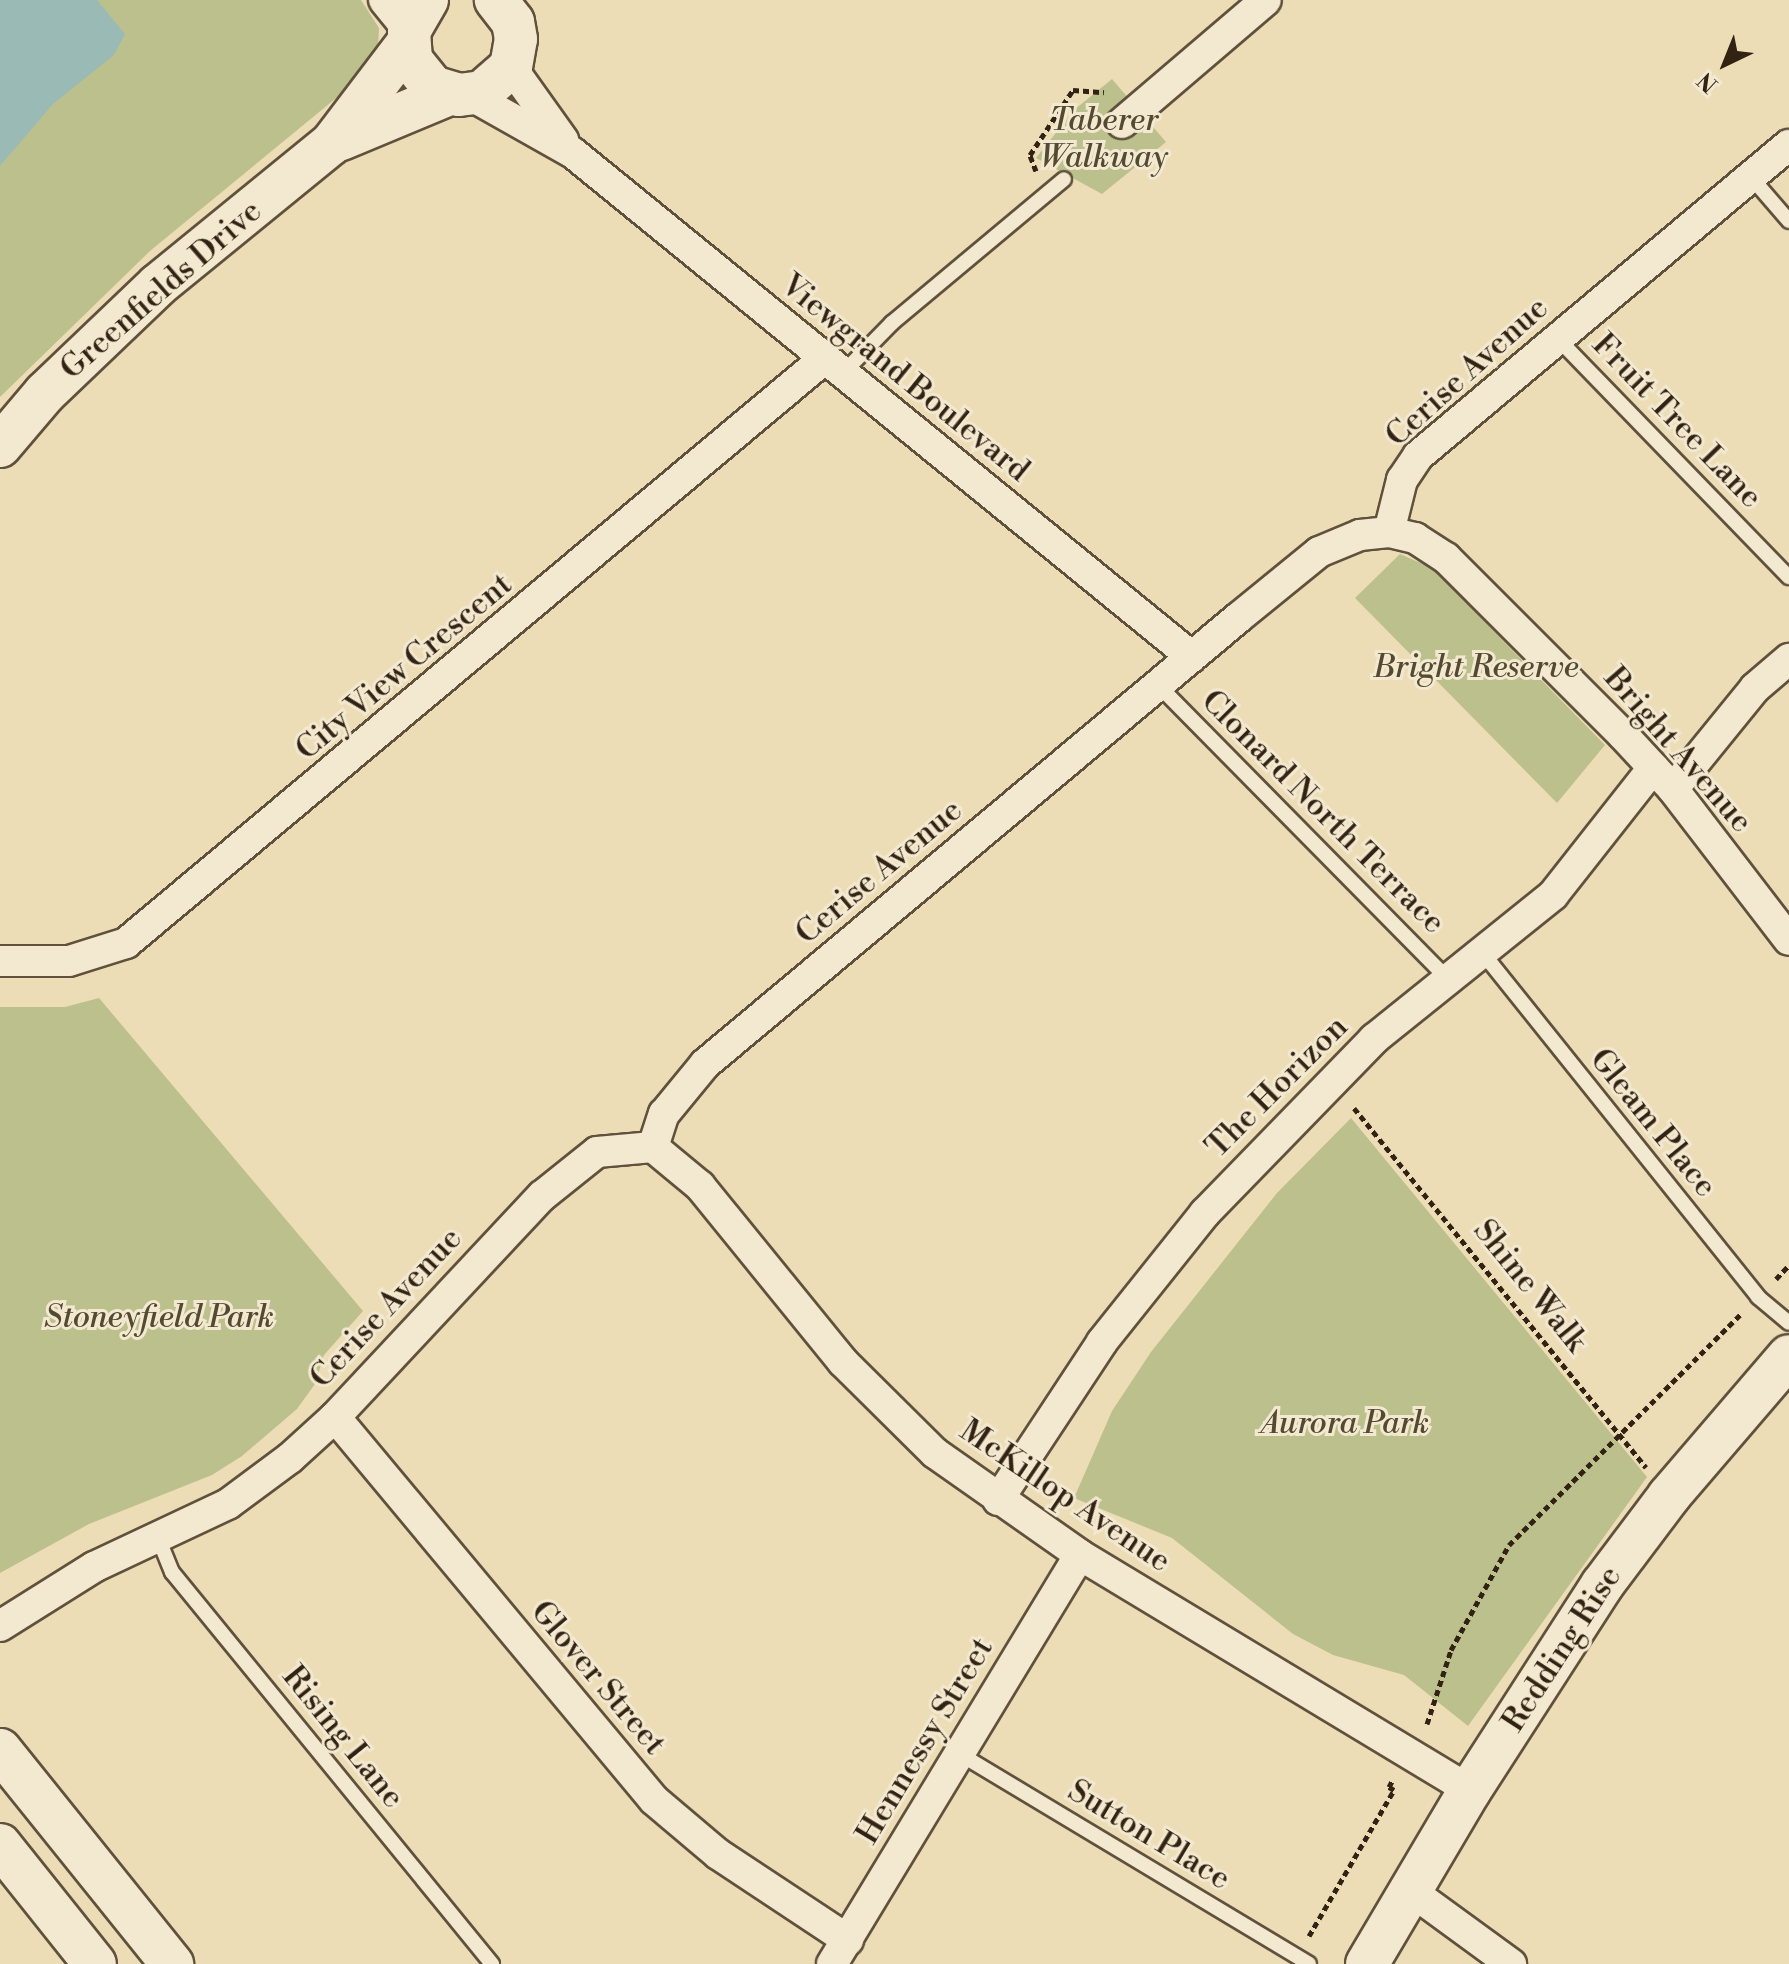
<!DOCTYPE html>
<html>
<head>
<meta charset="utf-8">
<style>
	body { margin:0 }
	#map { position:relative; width:1789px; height:1964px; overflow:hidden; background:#ecddb7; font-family:"Libre Bodoni",serif }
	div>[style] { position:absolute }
	.green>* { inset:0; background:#bcc08c }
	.water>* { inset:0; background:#9abab6 }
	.path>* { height:5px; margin-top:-2.5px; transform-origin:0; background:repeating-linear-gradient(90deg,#312213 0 6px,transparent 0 10px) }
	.roads { filter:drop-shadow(2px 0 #60513c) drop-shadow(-2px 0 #60513c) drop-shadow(0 2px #60513c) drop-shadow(0 -2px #60513c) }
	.lane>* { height:14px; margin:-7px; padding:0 7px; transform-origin:7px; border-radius:7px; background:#f3e9d0 }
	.street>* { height:30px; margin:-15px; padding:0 15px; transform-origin:15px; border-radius:15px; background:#f3e9d0 }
	.secondary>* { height:42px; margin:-21px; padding:0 21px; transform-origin:21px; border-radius:21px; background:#f3e9d0 }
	span { translate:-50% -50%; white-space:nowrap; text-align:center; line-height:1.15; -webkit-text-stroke:6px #f3e9d0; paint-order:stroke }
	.park-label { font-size:32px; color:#544a31; font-style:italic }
	.street-label { font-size:32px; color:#312213 }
	.north { position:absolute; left:1685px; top:24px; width:80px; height:80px; -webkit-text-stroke:6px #f3e9d0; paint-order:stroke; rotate:223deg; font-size:22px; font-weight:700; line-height:32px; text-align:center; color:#312213 }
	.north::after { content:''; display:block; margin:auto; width:28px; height:36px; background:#312213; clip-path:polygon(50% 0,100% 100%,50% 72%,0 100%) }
</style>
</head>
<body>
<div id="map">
	<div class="green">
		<i style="clip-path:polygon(0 0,361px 0,379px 28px,378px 48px,346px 90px,150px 251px,0 397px)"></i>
		<i style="clip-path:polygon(1112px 79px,1166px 142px,1102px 194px,1036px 158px,1074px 110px)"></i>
		<i style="clip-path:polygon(1400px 554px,1432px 568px,1605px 745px,1557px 803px,1355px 598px)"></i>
		<i style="clip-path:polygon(99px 998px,363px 1311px,324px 1355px,315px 1384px,297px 1409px,242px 1456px,212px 1475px,89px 1524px,0 1573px,0 1007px,65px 1007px)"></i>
		<i style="clip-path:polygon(1351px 1118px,1647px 1477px,1468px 1726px,1404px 1675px,1333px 1655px,1293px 1634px,1172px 1538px,1074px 1498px,1112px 1411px,1151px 1352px,1277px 1193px)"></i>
	</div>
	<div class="water">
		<i style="clip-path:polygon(0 0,97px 0,125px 34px,114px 55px,53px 104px,0 166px)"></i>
	</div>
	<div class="path">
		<i style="left:1036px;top:171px;width:17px;rotate:-111deg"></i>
		<i style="left:1030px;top:155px;width:78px;rotate:-56.5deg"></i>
		<i style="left:1073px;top:90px;width:31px;rotate:4deg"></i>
		<i style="left:1354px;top:1108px;width:463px;rotate:50.9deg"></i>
		<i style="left:1776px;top:1279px;width:19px;rotate:-47deg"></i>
		<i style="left:1427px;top:1724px;width:78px;rotate:-72deg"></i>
		<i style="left:1451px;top:1650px;width:120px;rotate:-61.1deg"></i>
		<i style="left:1509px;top:1545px;width:327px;rotate:-44.9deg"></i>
		<i style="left:1309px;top:1936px;width:169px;rotate:-59.8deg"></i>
		<i style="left:1394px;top:1790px;width:6px;rotate:-149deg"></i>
		<i style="left:1389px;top:1787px;width:7px;rotate:-63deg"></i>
	</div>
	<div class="roads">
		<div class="lane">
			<i style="left:1751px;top:177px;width:58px;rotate:49.2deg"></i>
			<i style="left:1557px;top:338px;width:333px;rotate:45.9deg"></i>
			<i style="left:842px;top:374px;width:71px;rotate:-45.6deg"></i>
			<i style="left:892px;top:323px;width:224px;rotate:-39.9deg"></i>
			<i style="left:1158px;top:685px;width:412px;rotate:45.4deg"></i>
			<i style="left:1482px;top:952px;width:442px;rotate:51.3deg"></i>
			<i style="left:1758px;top:1297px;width:40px;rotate:40deg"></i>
			<i style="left:159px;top:1540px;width:35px;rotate:68deg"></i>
			<i style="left:172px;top:1572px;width:506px;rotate:50.77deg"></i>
			<i style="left:960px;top:1754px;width:407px;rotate:31deg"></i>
		</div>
		<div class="street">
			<i style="left:384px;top:0;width:40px;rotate:51deg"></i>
			<i style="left:511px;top:67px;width:90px;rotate:54.5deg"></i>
			<i style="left:470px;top:95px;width:118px;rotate:29.4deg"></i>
			<i style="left:573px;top:153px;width:798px;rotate:39.15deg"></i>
			<i style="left:1122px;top:123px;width:189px;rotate:-40.5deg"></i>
			<i style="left:1389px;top:532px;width:27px;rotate:13deg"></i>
			<i style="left:1415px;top:538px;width:37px;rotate:33deg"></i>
			<i style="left:1446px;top:558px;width:250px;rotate:45deg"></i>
			<i style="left:1623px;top:735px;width:74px;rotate:47.2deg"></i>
			<i style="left:1673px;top:789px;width:190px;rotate:52.5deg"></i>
			<i style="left:1673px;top:789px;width:130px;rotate:-50.9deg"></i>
			<i style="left:1755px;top:688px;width:45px;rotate:-40.5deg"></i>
			<i style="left:0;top:961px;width:69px"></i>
			<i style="left:69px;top:961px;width:60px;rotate:-17.5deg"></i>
			<i style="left:126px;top:943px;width:910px;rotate:-39.92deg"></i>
			<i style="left:653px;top:1147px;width:61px;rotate:39.7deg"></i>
			<i style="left:700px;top:1186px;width:227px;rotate:50.9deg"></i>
			<i style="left:843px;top:1362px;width:129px;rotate:44.7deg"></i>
			<i style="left:935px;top:1453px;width:177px;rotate:35.1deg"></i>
			<i style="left:1080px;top:1555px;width:455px;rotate:31.1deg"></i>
			<i style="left:335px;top:1417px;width:498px;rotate:50.2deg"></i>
			<i style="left:654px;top:1800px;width:84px;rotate:40.2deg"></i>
			<i style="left:718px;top:1854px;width:156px;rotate:33.5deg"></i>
			<i style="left:998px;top:1500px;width:189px;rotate:-56.6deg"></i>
			<i style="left:1102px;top:1342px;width:165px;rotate:-51.4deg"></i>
			<i style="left:1205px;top:1213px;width:243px;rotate:-45.8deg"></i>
			<i style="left:1374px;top:1039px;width:230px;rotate:-38.8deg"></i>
			<i style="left:1553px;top:895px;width:162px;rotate:-51.8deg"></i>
			<i style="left:0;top:1626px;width:111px;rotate:-32.1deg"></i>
			<i style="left:94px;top:1567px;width:148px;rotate:-25.2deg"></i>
			<i style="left:228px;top:1504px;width:77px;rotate:-36.6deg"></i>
			<i style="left:290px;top:1458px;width:61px;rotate:-42.3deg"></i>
			<i style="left:335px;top:1417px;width:303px;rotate:-46.9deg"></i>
			<i style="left:542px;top:1196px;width:70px;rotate:-38.7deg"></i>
			<i style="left:597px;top:1152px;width:56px;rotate:-5.1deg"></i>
			<i style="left:653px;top:1147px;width:35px;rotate:-72deg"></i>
			<i style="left:664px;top:1114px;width:65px;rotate:-50.6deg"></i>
			<i style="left:705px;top:1064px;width:695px;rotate:-39.92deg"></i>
			<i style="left:1238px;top:618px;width:104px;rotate:-39.2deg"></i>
			<i style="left:1319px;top:552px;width:44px;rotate:-22.5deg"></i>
			<i style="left:1360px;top:535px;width:29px;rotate:-6deg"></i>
			<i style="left:1389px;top:532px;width:54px;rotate:-76deg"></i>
			<i style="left:1402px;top:480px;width:29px;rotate:-56deg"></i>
			<i style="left:1418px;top:456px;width:484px;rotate:-40deg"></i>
			<i style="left:1411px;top:1891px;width:124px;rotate:36.1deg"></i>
			<i style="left:832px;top:1964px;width:478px;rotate:-58.8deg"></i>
		</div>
		<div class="secondary">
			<i style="left:427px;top:0;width:36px;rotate:120deg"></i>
			<i style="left:409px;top:31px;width:29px;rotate:86deg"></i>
			<i style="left:411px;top:60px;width:35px;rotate:51deg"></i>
			<i style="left:433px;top:87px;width:27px;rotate:17deg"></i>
			<i style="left:459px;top:95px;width:23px;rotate:-7deg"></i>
			<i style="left:482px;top:92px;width:38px;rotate:-41deg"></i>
			<i style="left:511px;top:67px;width:28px;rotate:-80deg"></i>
			<i style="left:516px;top:39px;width:17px;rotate:-100deg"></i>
			<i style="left:513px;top:22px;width:28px;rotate:-128deg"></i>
			<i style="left:341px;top:139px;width:117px;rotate:-22.6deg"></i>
			<i style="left:0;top:446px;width:70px;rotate:-49.7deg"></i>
			<i style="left:45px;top:393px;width:156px;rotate:-43.7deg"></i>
			<i style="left:158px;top:285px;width:225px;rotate:-39.2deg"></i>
			<i style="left:332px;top:143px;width:126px;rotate:-52.8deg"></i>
			<i style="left:0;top:1750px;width:275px;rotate:51.2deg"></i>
			<i style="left:0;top:1845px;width:152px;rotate:51.4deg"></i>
			<i style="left:1367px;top:1964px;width:202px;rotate:-59.4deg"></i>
			<i style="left:1470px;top:1790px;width:244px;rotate:-57.2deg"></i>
			<i style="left:1602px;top:1585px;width:111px;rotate:-53deg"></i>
			<i style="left:1669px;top:1496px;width:184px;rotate:-49.4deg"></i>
		</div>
	</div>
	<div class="park-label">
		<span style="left:1104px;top:139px">Taberer<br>Walkway</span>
		<span style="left:1476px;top:667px">Bright Reserve</span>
		<span style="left:159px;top:1317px">Stoneyfield Park</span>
		<span style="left:1345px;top:1423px">Aurora Park</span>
	</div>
	<div class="street-label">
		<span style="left:161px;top:290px;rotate:-41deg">Greenfields Drive</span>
		<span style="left:1467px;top:372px;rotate:-42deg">Cerise Avenue</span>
		<span style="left:905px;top:378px;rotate:39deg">Viewgrand Boulevard</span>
		<span style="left:1677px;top:421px;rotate:46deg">Fruit Tree Lane</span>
		<span style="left:404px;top:667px;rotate:-40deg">City View Crescent</span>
		<span style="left:1678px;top:750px;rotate:49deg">Bright Avenue</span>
		<span style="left:1323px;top:812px;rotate:45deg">Clonard North Terrace</span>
		<span style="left:879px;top:872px;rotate:-40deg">Cerise Avenue</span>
		<span style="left:1277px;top:1087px;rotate:-45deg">The Horizon</span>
		<span style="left:1653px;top:1123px;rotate:51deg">Gleam Place</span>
		<span style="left:1530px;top:1286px;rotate:51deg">Shine Walk</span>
		<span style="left:386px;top:1308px;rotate:-47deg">Cerise Avenue</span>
		<span style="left:1065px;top:1496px;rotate:34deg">McKillop Avenue</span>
		<span style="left:1562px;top:1649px;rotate:-57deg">Redding Rise</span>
		<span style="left:598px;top:1678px;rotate:50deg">Glover Street</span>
		<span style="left:343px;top:1737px;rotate:51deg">Rising Lane</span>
		<span style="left:925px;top:1741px;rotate:-59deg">Hennessy Street</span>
		<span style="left:1149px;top:1835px;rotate:31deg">Sutton Place</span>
	</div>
	<div class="north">N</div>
</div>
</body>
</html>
